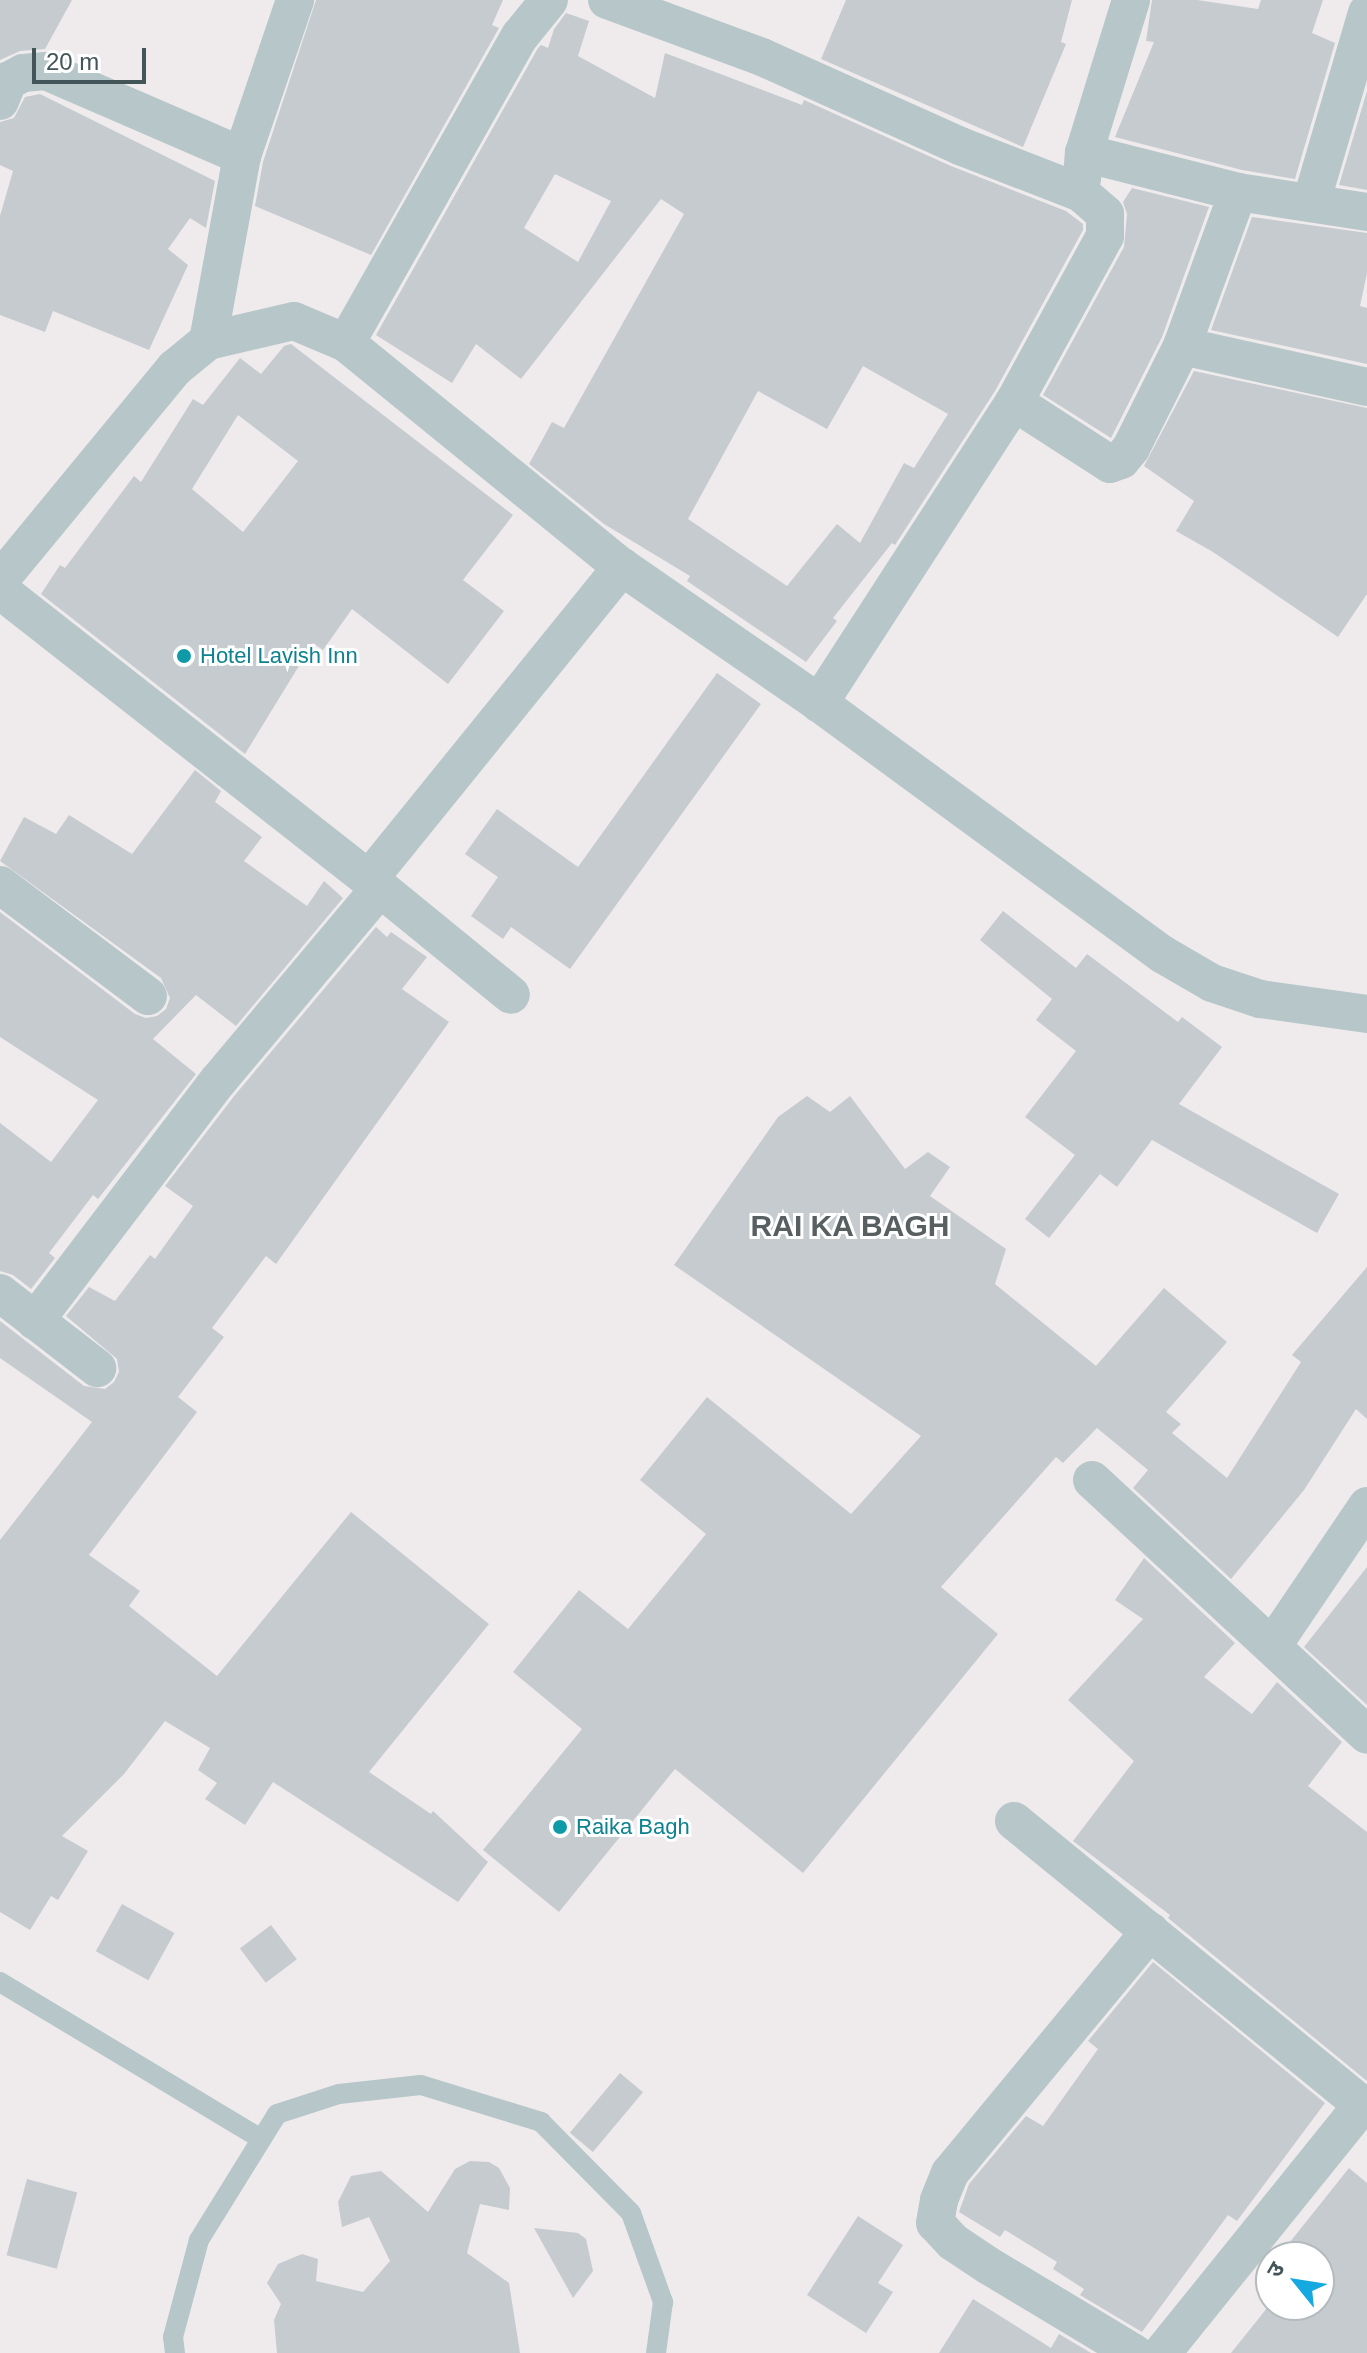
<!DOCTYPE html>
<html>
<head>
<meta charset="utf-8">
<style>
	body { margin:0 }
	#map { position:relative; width:1367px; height:2353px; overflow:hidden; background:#efebec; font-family:Arial,"Noto Sans Devanagari",sans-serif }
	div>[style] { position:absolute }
	.building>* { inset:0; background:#c5cbcf; transform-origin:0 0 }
	.service>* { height:20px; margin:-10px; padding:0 10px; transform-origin:10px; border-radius:10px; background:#b6c6c9 }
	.minor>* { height:38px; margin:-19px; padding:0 19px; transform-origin:19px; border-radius:19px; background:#b6c6c9 }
	.dots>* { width:22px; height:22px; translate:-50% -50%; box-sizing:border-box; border:4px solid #fff; border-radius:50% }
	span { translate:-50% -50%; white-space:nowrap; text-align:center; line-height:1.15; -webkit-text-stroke:6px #fff; paint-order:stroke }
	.culture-label { font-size:22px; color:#0d838f }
	.left { translate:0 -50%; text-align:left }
	.district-label { font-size:30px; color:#585f61; font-weight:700 }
	.north { position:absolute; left:1255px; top:2241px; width:80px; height:80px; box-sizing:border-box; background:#fff; border:2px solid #b4bbbd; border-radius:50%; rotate:300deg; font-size:22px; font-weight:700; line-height:32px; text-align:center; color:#445559 }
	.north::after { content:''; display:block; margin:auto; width:28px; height:36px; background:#15a9df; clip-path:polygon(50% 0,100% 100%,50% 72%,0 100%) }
	.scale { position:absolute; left:32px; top:48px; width:114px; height:36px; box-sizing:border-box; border:4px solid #445559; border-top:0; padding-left:10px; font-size:24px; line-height:28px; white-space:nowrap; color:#445559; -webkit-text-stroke:6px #fff; paint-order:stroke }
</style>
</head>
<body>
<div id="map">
	<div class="building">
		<i style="clip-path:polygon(0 0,72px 0,45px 49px,20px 51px,0 60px)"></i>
		<i style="clip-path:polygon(316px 0,503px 0,492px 25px,499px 28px,371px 255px,255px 206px,263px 162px)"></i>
		<i style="clip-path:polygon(846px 0,1072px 0,1061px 42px,1066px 44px,1023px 147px,821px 59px)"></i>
		<i style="clip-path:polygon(1152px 0,1197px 0,1258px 9px,1261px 0,1323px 0,1312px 33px,1335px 43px,1295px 179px,1242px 170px,1115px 137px,1154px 42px,1146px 41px)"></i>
		<i style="clip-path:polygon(evenodd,566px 13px,589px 21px,578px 56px,655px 98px,665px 53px,802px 105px,804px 100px,951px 166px,1066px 211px,1083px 224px,1083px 230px,995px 391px,895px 545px,892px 543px,833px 618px,837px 621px,806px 662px,687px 581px,690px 576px,604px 524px,529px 464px,552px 422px,564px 428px,684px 214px,661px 199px,521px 379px,476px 344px,452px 383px,376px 335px,538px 48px,541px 45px,548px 48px,554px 29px,566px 13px,555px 174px,611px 201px,578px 262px,524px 228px,555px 174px,566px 13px,863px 366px,948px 414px,914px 468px,904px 463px,860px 543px,837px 524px,787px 586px,688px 519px,758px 391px,827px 429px,863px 366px)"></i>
		<i style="clip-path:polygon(1367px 91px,1367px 190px,1339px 185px)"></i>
		<i style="clip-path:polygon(40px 94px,215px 181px,206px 228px,190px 218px,168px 249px,188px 265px,149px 350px,53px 311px,45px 332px,0 315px,0 216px,13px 171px,0 165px,0 122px,14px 118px,25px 97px)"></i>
		<i style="clip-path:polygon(1132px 188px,1209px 207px,1162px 337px,1111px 438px,1043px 395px,1124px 247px,1127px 214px,1123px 202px)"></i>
		<i style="clip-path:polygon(1252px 217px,1367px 233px,1367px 273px,1360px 306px,1367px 308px,1367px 364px,1211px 330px)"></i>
		<i style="clip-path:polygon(evenodd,291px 344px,513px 515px,463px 580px,504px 611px,448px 684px,352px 609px,323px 650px,313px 643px,245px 754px,41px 594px,60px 565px,65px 568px,134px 476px,141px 482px,193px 399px,203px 405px,240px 358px,261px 374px,284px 346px,291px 344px,238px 415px,298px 461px,243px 532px,192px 489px,238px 415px)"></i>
		<i style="clip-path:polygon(1194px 371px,1367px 408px,1367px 594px,1338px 637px,1213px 552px,1176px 531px,1194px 501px,1144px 466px)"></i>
		<i style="clip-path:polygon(717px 673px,761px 704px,570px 969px,511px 927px,503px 939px,471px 916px,498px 877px,465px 854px,497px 809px,578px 867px)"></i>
		<i style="clip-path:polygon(195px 770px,221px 791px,215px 802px,262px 837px,244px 861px,307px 906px,324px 881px,343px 898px,236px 1026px,196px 995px,153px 1039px,196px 1074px,98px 1199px,93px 1195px,49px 1253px,55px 1258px,31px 1289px,13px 1275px,0 1271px,0 1123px,51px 1162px,98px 1100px,0 1037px,0 912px,135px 1014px,146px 1018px,157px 1016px,166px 1009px,170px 998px,161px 978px,0 861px,24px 817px,56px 834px,69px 815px,132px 854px)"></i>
		<i style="clip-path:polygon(1003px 911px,1076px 968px,1087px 954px,1178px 1022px,1182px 1017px,1222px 1047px,1179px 1104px,1339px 1194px,1317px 1233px,1152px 1140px,1117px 1187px,1100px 1174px,1049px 1238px,1025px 1219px,1075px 1155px,1025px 1117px,1076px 1051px,1036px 1020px,1052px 999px,980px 940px)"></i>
		<i style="clip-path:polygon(376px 927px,387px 937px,391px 932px,427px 957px,402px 989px,449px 1022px,276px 1264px,266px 1256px,212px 1328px,224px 1337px,178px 1397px,197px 1412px,89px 1555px,140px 1591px,129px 1606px,217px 1676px,351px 1512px,489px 1624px,369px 1772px,431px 1814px,433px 1811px,488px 1862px,458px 1902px,273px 1782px,245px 1825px,205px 1799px,217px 1783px,198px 1770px,210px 1748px,165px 1721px,124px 1774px,62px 1836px,88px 1851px,58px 1900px,51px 1896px,30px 1930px,0 1912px,0 1540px,92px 1422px,0 1358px,0 1321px,84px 1386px,105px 1389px,114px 1382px,119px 1372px,117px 1359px,66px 1316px,89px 1287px,115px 1301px,150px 1255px,155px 1259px,193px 1206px,165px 1186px,235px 1095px)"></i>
		<i style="clip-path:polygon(807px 1096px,830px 1112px,850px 1096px,905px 1169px,928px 1152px,950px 1167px,930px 1196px,1006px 1249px,995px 1284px,1096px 1366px,1164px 1288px,1227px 1342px,1166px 1412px,1181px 1424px,1172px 1433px,1227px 1478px,1301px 1362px,1292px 1355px,1367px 1267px,1367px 1419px,1356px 1409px,1304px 1490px,1231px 1579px,1133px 1488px,1148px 1470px,1097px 1428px,1063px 1463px,1056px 1457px,941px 1587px,998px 1634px,803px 1873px,675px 1769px,559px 1912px,483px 1850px,582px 1729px,513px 1672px,579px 1590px,628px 1629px,706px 1534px,640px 1480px,707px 1397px,851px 1514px,921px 1436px,674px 1265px,778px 1117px)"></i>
		<i style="clip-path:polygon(1144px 1558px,1235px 1643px,1204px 1677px,1252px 1714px,1277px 1682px,1342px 1742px,1308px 1786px,1367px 1832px,1367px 2081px,1168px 1918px,1170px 1915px,1073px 1841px,1134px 1761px,1068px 1700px,1143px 1619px,1115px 1600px)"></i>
		<i style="clip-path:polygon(1367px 1567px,1367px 1705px,1304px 1647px)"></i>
		<i style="left:122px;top:1904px;width:60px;height:54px;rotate:29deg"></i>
		<i style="left:271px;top:1925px;width:43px;height:39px;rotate:53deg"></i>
		<i style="clip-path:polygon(1153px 1962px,1325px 2103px,1237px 2221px,1228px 2215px,1142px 2332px,1080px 2295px,1084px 2289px,1053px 2269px,1057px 2262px,1005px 2230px,1000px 2237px,959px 2212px,969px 2184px,1026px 2116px,1043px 2126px,1098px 2049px,1088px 2041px)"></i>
		<i style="left:620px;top:2073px;width:30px;height:78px;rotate:40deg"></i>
		<i style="clip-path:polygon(470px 2161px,489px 2162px,499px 2168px,510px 2188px,509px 2210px,480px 2204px,467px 2253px,509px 2283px,520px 2353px,277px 2353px,274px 2320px,281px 2304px,267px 2283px,278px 2264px,302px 2254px,318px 2259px,316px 2281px,363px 2292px,390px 2261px,369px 2217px,342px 2227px,338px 2202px,351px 2176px,381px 2171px,428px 2212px,455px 2169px)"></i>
		<i style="clip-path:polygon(1349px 2168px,1367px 2183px,1367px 2353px,1231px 2353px,1271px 2303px,1319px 2305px,1319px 2257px,1278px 2257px)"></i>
		<i style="left:27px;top:2179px;width:52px;height:79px;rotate:15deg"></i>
		<i style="clip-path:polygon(858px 2216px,903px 2245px,878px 2283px,893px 2292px,866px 2333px,807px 2295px)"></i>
		<i style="clip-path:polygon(534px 2228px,578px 2233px,586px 2239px,593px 2271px,573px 2298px)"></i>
		<i style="clip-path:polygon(973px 2299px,1051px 2348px,1059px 2334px,1091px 2353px,939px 2353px)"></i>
	</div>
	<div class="service">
		<i style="left:0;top:1982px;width:305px;rotate:31deg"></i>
		<i style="left:175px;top:2353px;width:16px;rotate:-97deg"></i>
		<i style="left:173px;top:2337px;width:100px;rotate:-75deg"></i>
		<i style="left:199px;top:2240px;width:148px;rotate:-58.2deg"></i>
		<i style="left:277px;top:2114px;width:65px;rotate:-17.9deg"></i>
		<i style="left:339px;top:2094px;width:82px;rotate:-6.3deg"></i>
		<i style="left:421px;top:2085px;width:126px;rotate:17.1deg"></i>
		<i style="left:541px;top:2122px;width:128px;rotate:45.3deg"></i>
		<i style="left:631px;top:2213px;width:95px;rotate:70.2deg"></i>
		<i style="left:663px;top:2302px;width:51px;rotate:97.8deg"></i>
	</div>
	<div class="minor">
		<i style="left:607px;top:0;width:165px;rotate:20.2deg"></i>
		<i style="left:762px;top:57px;width:217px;rotate:24.2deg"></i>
		<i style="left:960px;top:146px;width:130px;rotate:21.2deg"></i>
		<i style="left:1081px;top:193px;width:32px;rotate:41deg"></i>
		<i style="left:1105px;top:214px;width:22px;rotate:90deg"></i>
		<i style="left:1105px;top:236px;width:189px;rotate:118.7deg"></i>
		<i style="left:1014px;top:402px;width:359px;rotate:122.9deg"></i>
		<i style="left:0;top:101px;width:22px;rotate:-68deg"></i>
		<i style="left:8px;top:81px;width:17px;rotate:-28deg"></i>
		<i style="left:23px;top:73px;width:23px;rotate:-5deg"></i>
		<i style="left:46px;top:71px;width:214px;rotate:23.4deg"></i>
		<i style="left:1084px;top:153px;width:159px;rotate:14.2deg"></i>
		<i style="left:1238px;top:192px;width:131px;rotate:8.8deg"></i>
		<i style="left:1082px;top:179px;width:26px;rotate:-86deg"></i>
		<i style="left:1084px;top:153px;width:160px;rotate:-72.9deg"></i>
		<i style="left:1311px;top:203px;width:198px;rotate:-73.6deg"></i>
		<i style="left:208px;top:341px;width:188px;rotate:-79.6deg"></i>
		<i style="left:242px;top:156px;width:165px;rotate:-71.2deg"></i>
		<i style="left:346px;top:343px;width:353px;rotate:-60.5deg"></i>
		<i style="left:520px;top:36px;width:46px;rotate:-51.1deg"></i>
		<i style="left:1182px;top:346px;width:189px;rotate:12.5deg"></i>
		<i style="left:1014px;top:402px;width:114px;rotate:32.9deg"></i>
		<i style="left:1110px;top:464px;width:12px;rotate:-20deg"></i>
		<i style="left:1121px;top:460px;width:16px;rotate:-50deg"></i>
		<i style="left:1131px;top:448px;width:114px;rotate:-63.4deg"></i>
		<i style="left:1182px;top:346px;width:164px;rotate:-70deg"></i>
		<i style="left:0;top:580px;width:275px;rotate:-50.5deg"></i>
		<i style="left:175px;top:368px;width:43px;rotate:-39.3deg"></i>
		<i style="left:208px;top:341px;width:88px;rotate:-13.1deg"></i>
		<i style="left:294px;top:321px;width:56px;rotate:22.9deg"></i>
		<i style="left:346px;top:343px;width:355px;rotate:39.1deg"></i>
		<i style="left:622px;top:567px;width:239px;rotate:34.6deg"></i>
		<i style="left:819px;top:703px;width:425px;rotate:36.2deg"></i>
		<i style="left:1162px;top:954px;width:58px;rotate:30.1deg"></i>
		<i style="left:1212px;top:983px;width:51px;rotate:18.4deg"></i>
		<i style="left:1260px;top:999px;width:108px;rotate:8deg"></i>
		<i style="left:0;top:590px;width:469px;rotate:38.1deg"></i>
		<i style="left:369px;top:879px;width:183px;rotate:39.2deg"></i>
		<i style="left:369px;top:879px;width:402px;rotate:-51deg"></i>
		<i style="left:0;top:885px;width:185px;rotate:36.9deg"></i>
		<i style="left:0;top:1293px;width:123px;rotate:37.7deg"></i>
		<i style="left:35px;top:1321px;width:302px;rotate:-52.7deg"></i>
		<i style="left:218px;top:1081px;width:252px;rotate:-50deg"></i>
		<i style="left:1092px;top:1480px;width:375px;rotate:42.8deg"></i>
		<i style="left:1273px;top:1645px;width:168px;rotate:-55.9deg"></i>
		<i style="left:1014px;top:1821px;width:456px;rotate:39.2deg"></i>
		<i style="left:1134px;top:2353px;width:169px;rotate:-149deg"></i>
		<i style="left:989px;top:2266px;width:43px;rotate:-146.3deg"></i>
		<i style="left:953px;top:2242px;width:26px;rotate:-133deg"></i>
		<i style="left:935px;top:2223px;width:23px;rotate:-80deg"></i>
		<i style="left:939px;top:2200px;width:29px;rotate:-68deg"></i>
		<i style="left:950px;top:2173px;width:314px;rotate:-50.4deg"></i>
		<i style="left:1162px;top:2353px;width:319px;rotate:-51.1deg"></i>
	</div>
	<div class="dots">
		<i style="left:184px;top:656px;background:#0f9aa8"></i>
		<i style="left:560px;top:1827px;background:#0f9aa8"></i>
	</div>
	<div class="culture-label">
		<span class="left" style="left:200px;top:656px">Hotel Lavish Inn</span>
		<span class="left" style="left:576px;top:1827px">Raika Bagh</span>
	</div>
	<div class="district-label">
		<span style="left:850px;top:1226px">RAI KA BAGH</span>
	</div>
	<div class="north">उ</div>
	<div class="scale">20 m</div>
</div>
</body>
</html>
